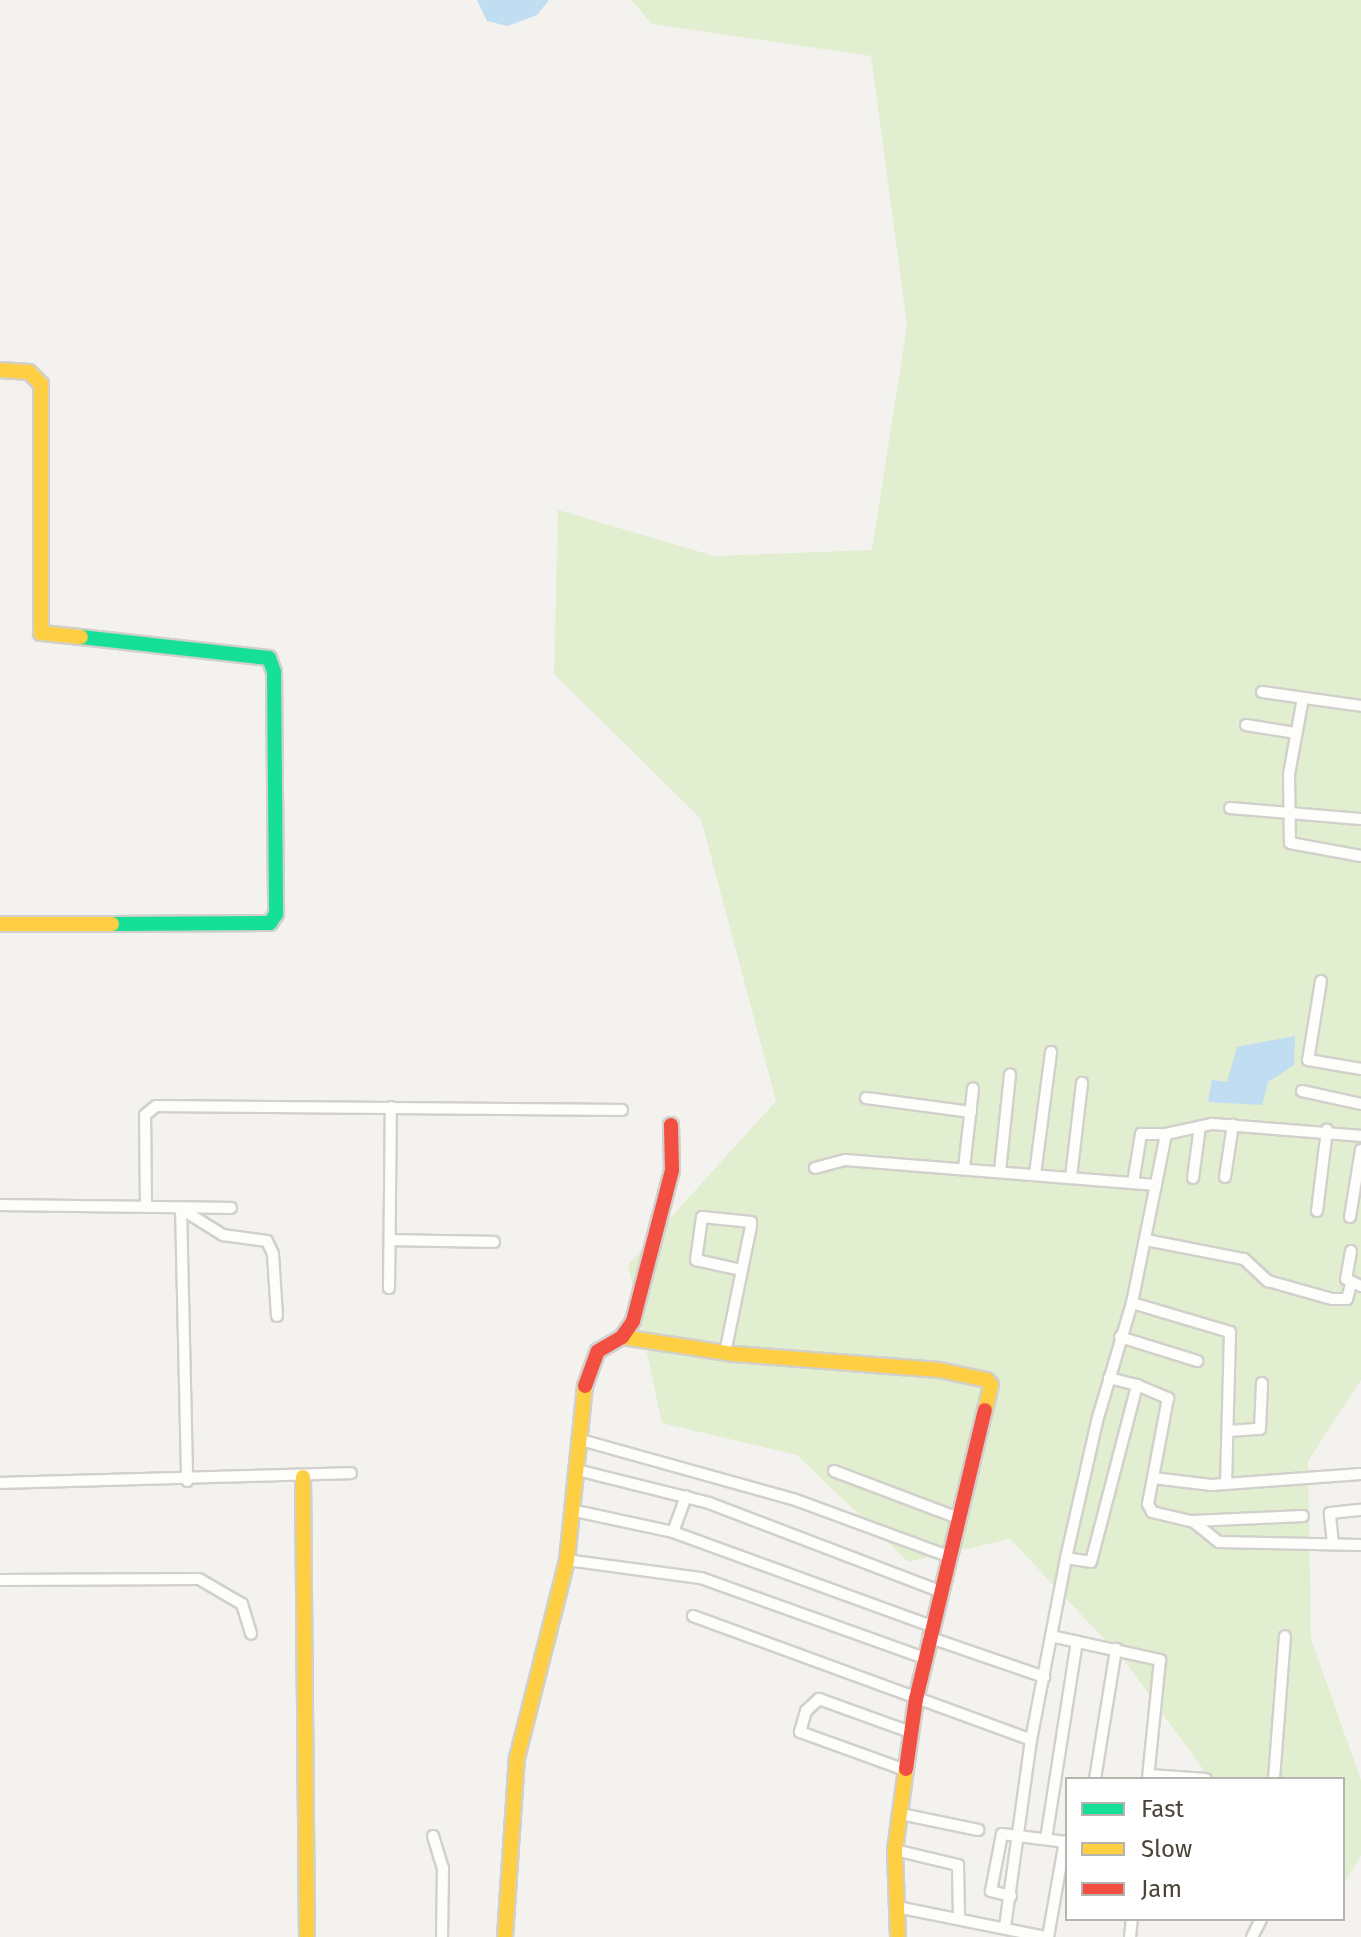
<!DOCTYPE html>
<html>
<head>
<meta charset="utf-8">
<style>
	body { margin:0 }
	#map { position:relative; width:1361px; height:1937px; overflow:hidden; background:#f4f2ee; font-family:"Fira Sans",sans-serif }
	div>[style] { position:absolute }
	.green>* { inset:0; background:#e1eecf }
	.water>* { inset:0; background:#c0ddf1 }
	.roads { filter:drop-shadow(2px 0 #d2d0cb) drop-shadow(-2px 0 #d2d0cb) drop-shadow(0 2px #d2d0cb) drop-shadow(0 -2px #d2d0cb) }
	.street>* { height:10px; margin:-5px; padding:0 5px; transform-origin:5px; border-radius:5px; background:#fdfdfc }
	.fast>* { height:14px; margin:-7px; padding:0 7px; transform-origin:7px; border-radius:7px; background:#16e098 }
	.slow>* { height:14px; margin:-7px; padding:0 7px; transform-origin:7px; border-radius:7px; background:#ffcf43 }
	.jam>* { height:14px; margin:-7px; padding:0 7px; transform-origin:7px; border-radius:7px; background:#f24e42 }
	span { translate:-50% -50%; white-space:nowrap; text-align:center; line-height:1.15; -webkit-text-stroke:6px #fff; paint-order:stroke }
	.legend { position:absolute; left:1065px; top:1777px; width:280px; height:144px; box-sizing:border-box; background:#fff; border:2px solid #b7b4b0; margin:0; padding:10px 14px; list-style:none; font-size:24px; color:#4b4439 }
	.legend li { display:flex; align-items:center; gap:16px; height:40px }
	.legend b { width:40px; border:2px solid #b7b4b0 }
</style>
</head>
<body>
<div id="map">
	<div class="green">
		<i style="clip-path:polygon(631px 0,1361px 0,1361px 1380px,1308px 1461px,1311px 1639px,1361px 1780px,1361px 1855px,1343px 1885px,1343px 1779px,1210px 1779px,1124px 1660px,1010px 1539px,908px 1562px,797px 1455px,662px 1423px,628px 1265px,776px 1101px,701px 819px,554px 674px,558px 510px,714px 556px,872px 550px,907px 325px,871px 56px,652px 24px)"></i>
	</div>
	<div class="water">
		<i style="clip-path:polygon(477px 0,549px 0,537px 15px,507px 26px,487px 21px)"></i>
		<i style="clip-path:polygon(1295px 1036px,1294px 1065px,1268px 1082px,1262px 1105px,1208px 1102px,1212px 1080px,1227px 1082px,1237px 1047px)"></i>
	</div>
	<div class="roads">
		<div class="street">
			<i style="left:1262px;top:692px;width:100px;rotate:8deg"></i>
			<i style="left:1303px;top:698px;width:77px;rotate:100.4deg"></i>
			<i style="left:1289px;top:774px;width:69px;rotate:89.2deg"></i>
			<i style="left:1290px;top:843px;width:72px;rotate:10.4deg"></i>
			<i style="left:1246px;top:725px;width:51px;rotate:9.1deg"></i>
			<i style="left:1230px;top:808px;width:131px;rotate:4.8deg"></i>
			<i style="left:1321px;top:981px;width:80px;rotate:99.3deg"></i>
			<i style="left:1308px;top:1060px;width:54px;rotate:9.6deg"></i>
			<i style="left:1302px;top:1091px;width:60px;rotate:12.4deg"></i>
			<i style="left:866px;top:1098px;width:106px;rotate:7.6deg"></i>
			<i style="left:815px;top:1168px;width:31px;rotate:-15deg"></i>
			<i style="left:845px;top:1160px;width:312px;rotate:4.6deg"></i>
			<i style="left:964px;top:1168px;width:80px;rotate:-83.5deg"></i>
			<i style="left:1000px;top:1171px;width:97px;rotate:-84.1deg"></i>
			<i style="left:1035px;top:1174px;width:123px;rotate:-82.5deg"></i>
			<i style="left:1071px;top:1177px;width:95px;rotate:-83.3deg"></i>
			<i style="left:1225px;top:1177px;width:53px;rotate:-81.3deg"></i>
			<i style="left:1193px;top:1178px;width:52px;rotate:-82.3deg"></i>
			<i style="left:1133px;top:1183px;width:50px;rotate:-80.7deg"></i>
			<i style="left:1141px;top:1134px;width:25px"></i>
			<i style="left:0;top:1205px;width:231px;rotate:0.7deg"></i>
			<i style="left:146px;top:1207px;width:92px;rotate:-90.6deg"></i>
			<i style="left:145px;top:1115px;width:14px;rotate:-39deg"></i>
			<i style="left:156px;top:1106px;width:466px;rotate:0.5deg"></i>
			<i style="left:181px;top:1208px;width:273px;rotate:88.7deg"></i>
			<i style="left:1317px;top:1211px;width:82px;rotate:-83deg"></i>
			<i style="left:186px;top:1212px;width:44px;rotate:31.9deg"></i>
			<i style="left:223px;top:1235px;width:44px;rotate:7.8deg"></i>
			<i style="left:267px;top:1241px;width:14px;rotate:65deg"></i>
			<i style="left:273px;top:1254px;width:62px;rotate:86.3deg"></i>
			<i style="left:1350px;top:1217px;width:68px;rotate:-80.7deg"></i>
			<i style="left:390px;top:1240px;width:104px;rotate:1.1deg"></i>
			<i style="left:1146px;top:1240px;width:100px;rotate:11deg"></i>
			<i style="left:1244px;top:1259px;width:33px;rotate:43deg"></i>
			<i style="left:1268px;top:1281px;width:66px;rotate:15.7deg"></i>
			<i style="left:1332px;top:1299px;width:15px"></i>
			<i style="left:1347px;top:1299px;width:16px;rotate:-75deg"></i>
			<i style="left:1351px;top:1251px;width:28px;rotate:100deg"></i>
			<i style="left:1346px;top:1279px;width:17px;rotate:25deg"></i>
			<i style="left:389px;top:1288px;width:181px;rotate:-89.4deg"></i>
			<i style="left:1132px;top:1303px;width:172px;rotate:-78.6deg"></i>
			<i style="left:1166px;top:1134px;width:47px;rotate:-12.3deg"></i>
			<i style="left:1212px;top:1124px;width:149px;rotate:4.6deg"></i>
			<i style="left:1120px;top:1337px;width:81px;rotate:17.3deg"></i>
			<i style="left:725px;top:1353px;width:85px;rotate:-78.4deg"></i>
			<i style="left:742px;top:1270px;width:45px;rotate:-78.4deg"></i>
			<i style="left:751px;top:1226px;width:4px;rotate:-90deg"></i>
			<i style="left:751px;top:1222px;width:49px;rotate:-174.2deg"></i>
			<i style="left:702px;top:1217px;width:43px;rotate:97.9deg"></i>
			<i style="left:696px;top:1260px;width:47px;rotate:12.3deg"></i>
			<i style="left:1137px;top:1385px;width:34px;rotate:23deg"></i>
			<i style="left:1168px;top:1398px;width:108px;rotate:100.7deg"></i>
			<i style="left:1148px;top:1504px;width:9px;rotate:63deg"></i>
			<i style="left:1152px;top:1512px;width:43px;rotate:13.4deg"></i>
			<i style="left:1194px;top:1522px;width:32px;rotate:39deg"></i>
			<i style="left:1219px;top:1542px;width:142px;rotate:1.2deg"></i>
			<i style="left:1228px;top:1431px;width:32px;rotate:-4deg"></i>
			<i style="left:1260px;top:1429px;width:46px;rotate:-87.5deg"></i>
			<i style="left:581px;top:1440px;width:220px;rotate:15.6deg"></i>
			<i style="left:793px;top:1499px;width:165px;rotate:20.2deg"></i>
			<i style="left:577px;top:1470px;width:136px;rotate:14deg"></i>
			<i style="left:709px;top:1503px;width:246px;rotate:20.9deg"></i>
			<i style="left:834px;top:1471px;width:130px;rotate:20.7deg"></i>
			<i style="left:1153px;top:1478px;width:59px;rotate:6.8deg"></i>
			<i style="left:1212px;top:1485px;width:149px;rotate:-4.2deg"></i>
			<i style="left:0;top:1483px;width:351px;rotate:-1.6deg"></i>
			<i style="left:571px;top:1510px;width:104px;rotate:12.2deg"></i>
			<i style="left:673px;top:1532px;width:272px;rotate:20deg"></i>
			<i style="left:1193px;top:1521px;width:110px;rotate:-2.6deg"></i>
			<i style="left:673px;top:1532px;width:38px;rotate:-70deg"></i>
			<i style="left:1333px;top:1544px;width:31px;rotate:-96deg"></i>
			<i style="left:1330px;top:1513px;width:31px;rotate:-6deg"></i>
			<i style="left:1066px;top:1558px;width:25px;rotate:9deg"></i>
			<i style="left:1091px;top:1562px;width:183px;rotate:-75.4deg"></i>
			<i style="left:1137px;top:1385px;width:29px;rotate:-166deg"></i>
			<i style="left:567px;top:1560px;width:135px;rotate:7.7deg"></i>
			<i style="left:701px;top:1578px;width:238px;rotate:19.7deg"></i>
			<i style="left:0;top:1580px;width:199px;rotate:-0.3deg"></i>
			<i style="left:199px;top:1579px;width:50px;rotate:30.2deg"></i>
			<i style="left:242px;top:1604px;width:31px;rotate:73deg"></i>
			<i style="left:693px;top:1616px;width:360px;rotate:20.1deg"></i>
			<i style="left:1051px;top:1636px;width:112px;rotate:12.4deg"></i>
			<i style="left:1160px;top:1660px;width:120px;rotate:95.8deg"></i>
			<i style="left:928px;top:1637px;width:123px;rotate:19deg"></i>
			<i style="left:908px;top:1771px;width:115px;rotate:-160.1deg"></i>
			<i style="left:800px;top:1732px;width:22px;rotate:-74deg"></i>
			<i style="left:806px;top:1711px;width:18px;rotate:-43deg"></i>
			<i style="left:819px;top:1699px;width:100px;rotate:19.9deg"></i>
			<i style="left:1149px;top:1775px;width:57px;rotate:4deg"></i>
			<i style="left:1095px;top:1779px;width:132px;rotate:-80.8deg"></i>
			<i style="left:1274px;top:1779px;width:143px;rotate:-85.6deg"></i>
			<i style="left:901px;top:1814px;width:79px;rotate:11.7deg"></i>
			<i style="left:433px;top:1836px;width:34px;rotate:73deg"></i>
			<i style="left:443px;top:1868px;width:69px;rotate:90.8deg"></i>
			<i style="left:1046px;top:1839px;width:200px;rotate:-81.1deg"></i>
			<i style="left:895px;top:1850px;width:65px;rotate:13.4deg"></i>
			<i style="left:958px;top:1865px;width:52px;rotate:88.9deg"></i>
			<i style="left:1011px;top:1896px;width:21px;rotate:-166deg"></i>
			<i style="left:991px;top:1891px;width:58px;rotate:-79.1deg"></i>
			<i style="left:1002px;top:1834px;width:65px;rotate:7deg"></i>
			<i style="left:897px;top:1907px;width:152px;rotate:11.4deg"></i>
			<i style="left:1005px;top:1927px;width:189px;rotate:-82.1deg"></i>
			<i style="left:1031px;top:1740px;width:185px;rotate:-79.1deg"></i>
			<i style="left:1066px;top:1558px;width:140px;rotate:-77.2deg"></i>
			<i style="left:1097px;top:1421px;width:123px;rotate:-73.5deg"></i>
			<i style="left:1132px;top:1303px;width:102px;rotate:16.5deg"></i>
			<i style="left:1230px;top:1332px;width:151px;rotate:91.5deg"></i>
			<i style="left:1048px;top:1937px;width:97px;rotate:-80deg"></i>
			<i style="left:1130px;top:1937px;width:18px;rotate:-84deg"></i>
			<i style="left:1252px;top:1937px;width:20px;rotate:-63deg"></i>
		</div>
		<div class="fast">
			<i style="left:81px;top:637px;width:189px;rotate:6.4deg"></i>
			<i style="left:269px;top:658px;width:15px;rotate:70deg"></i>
			<i style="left:274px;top:672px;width:242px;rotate:89.5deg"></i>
			<i style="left:276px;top:914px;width:11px;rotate:124deg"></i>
			<i style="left:270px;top:923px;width:158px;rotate:179.6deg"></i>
		</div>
		<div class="slow">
			<i style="left:0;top:370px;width:29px;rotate:4deg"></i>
			<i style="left:29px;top:372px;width:17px;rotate:45deg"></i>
			<i style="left:41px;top:384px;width:249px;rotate:90deg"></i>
			<i style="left:41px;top:633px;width:40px;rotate:5.7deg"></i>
			<i style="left:0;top:924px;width:112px"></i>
			<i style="left:622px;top:1337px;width:114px;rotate:8.6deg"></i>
			<i style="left:735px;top:1354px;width:205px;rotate:4.5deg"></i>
			<i style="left:939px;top:1370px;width:49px;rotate:11.8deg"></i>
			<i style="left:987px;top:1380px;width:6px;rotate:51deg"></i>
			<i style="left:991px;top:1385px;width:26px;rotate:103deg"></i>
			<i style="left:303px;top:1477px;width:460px;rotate:89.5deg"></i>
			<i style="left:505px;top:1937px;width:179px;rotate:-86.2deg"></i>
			<i style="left:517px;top:1758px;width:204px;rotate:-75.8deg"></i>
			<i style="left:567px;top:1560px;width:175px;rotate:-84.1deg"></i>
			<i style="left:898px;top:1937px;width:87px;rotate:-92deg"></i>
			<i style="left:895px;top:1850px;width:82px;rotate:-82.3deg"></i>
		</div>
		<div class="jam">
			<i style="left:585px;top:1386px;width:37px;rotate:-70deg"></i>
			<i style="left:598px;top:1351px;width:28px;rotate:-30deg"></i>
			<i style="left:622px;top:1337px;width:19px;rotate:-55deg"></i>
			<i style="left:633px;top:1321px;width:156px;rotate:-75.5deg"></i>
			<i style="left:672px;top:1170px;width:45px;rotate:-91.3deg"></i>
			<i style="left:906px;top:1769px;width:71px;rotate:-81.9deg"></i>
			<i style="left:916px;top:1699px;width:297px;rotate:-76.6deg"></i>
		</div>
	</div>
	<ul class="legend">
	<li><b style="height:10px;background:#16e098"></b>Fast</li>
	<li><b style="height:10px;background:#ffcf43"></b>Slow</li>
	<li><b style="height:10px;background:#f24e42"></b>Jam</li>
	</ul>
</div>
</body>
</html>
